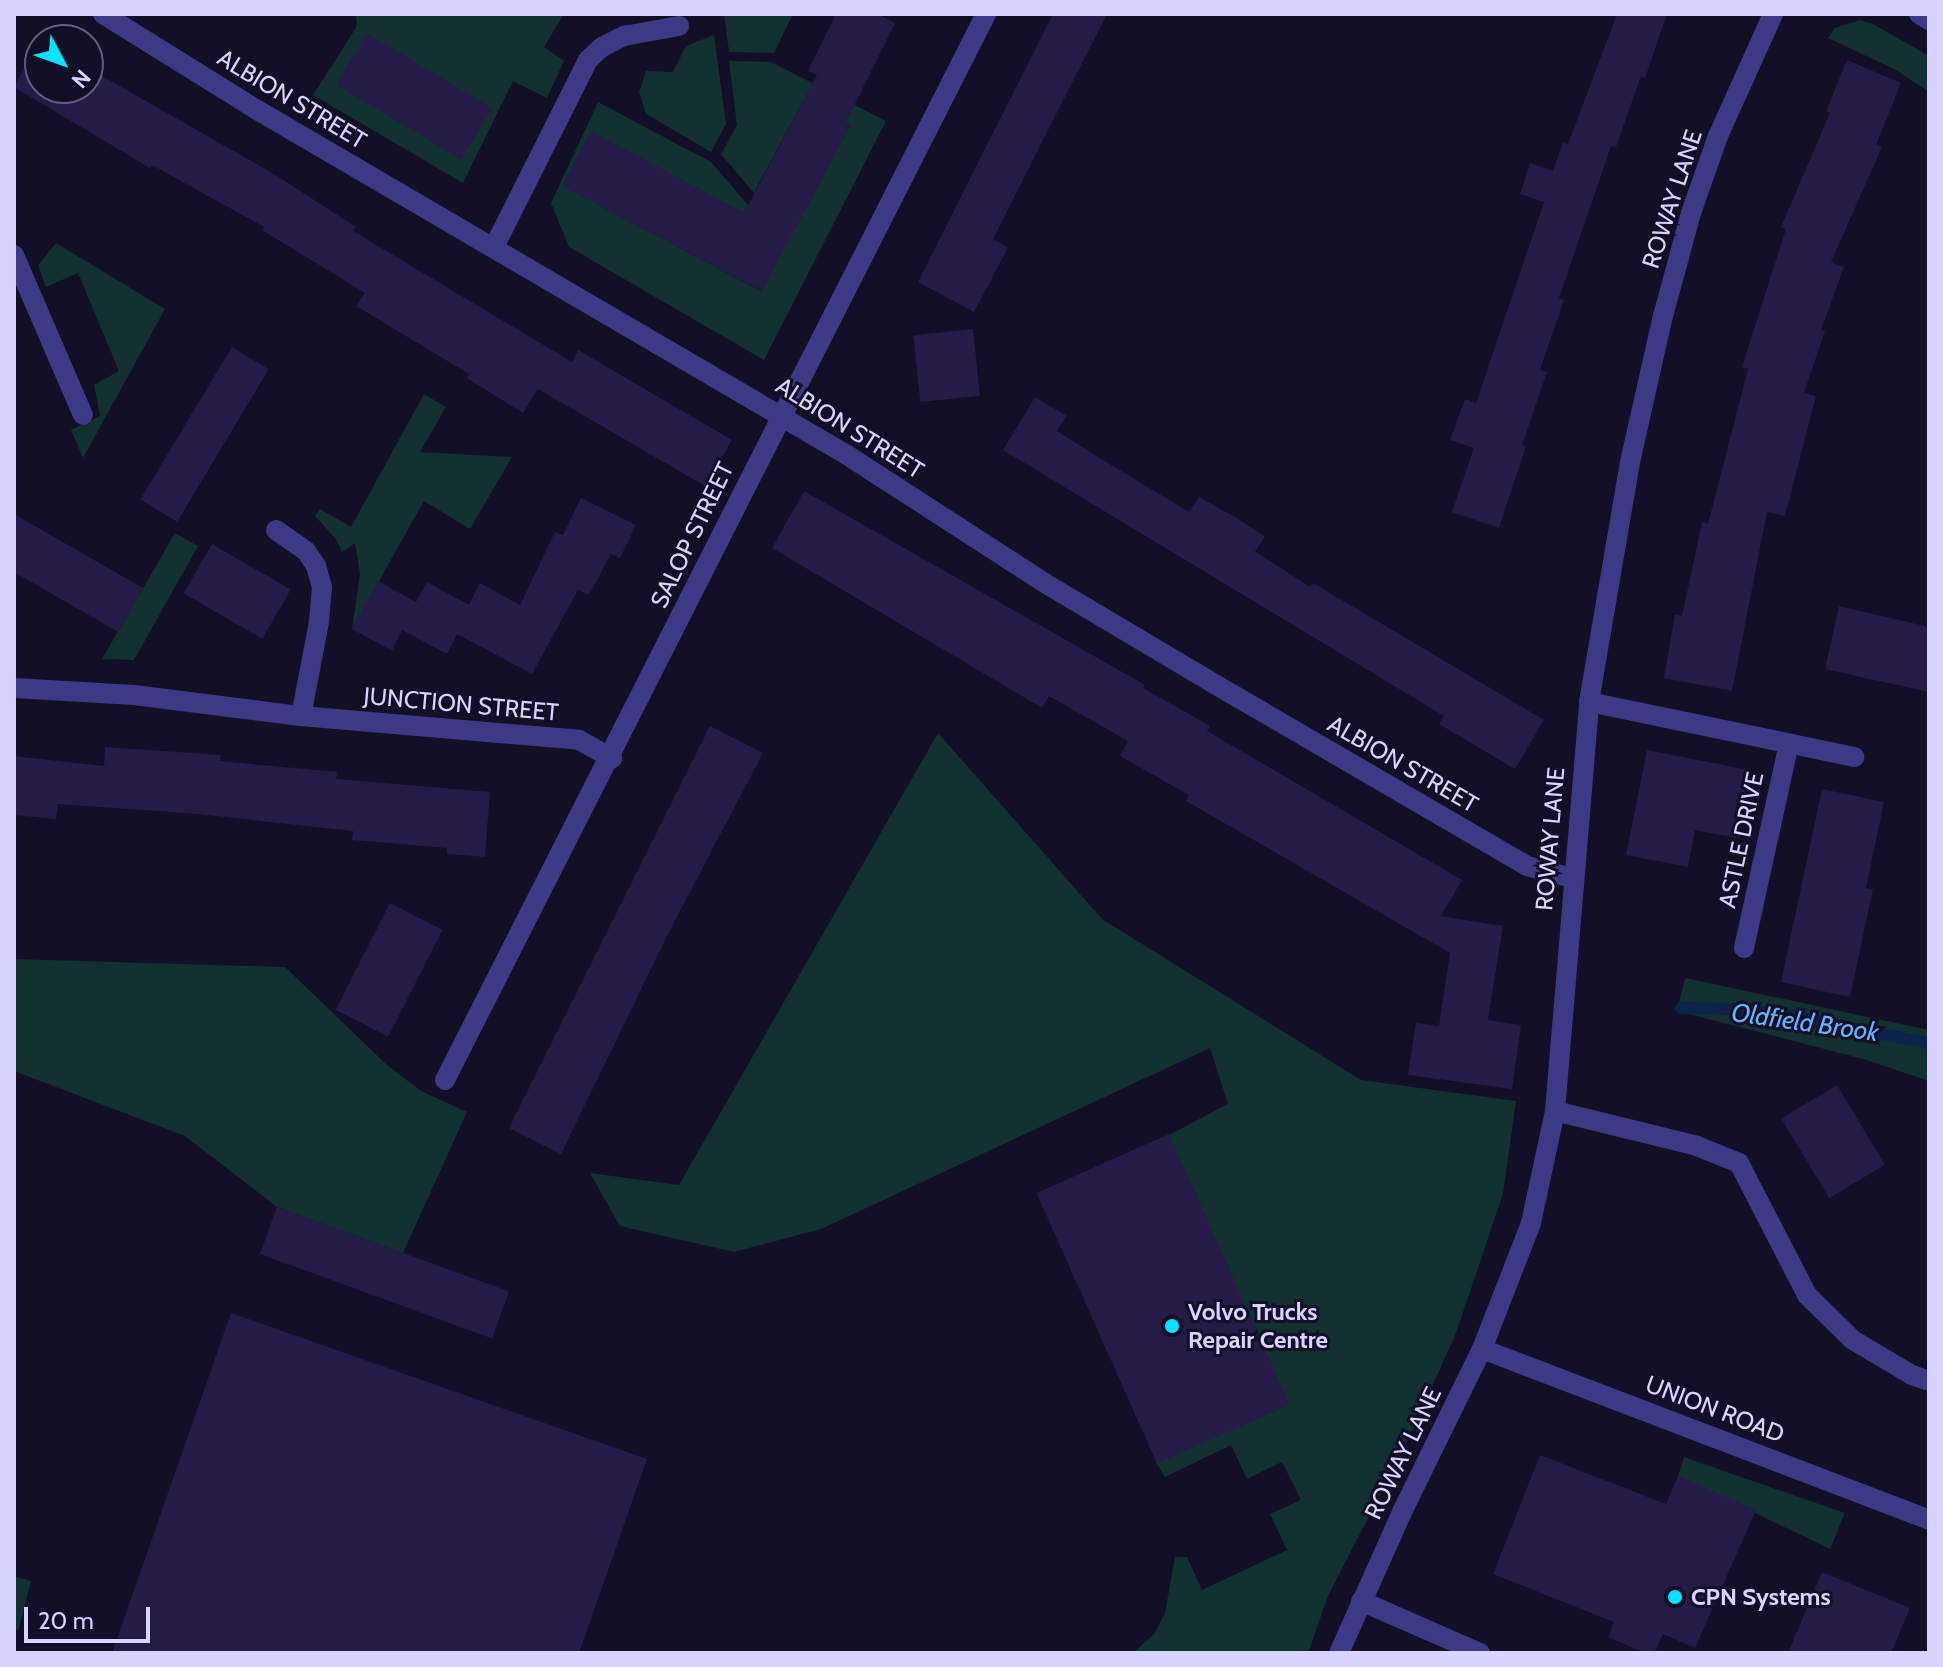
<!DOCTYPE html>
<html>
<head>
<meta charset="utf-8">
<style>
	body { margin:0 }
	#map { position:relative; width:1943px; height:1667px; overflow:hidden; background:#130f26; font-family:Cabin,sans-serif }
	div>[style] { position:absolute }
	.green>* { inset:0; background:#12302f }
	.stream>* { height:12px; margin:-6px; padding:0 6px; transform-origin:6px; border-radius:6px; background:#0c2248 }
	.building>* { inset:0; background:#241b47; transform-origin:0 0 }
	.minor>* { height:20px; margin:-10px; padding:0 10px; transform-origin:10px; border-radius:10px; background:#3d3a85 }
	.dots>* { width:22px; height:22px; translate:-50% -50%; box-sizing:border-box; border:4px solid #130f26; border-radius:50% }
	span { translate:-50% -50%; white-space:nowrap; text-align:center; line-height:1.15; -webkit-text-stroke:6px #130f26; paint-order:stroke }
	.street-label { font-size:24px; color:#d9d4ff }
	.poi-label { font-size:24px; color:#d9d4ff; font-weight:700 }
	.left { translate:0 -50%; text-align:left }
	.water-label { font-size:26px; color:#62b6ff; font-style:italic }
	.frame { position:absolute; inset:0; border:16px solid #d9d4ff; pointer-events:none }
	.north { position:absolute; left:24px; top:24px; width:80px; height:80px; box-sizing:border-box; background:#130f26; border:2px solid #625e7d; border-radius:50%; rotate:131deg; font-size:22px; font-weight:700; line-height:32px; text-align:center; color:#d9d4ff }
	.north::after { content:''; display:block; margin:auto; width:28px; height:36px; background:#00e5ff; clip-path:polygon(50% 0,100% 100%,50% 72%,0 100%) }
	.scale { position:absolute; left:24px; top:1607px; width:126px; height:36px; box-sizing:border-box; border:4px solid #d9d4ff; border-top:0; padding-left:10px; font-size:24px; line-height:28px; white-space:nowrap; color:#d9d4ff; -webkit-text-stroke:6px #130f26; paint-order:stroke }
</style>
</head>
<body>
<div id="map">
	<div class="green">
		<i style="clip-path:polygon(356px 14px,564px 14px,544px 47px,564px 61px,547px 98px,513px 81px,463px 183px,313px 95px,357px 26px)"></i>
		<i style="clip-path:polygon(724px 14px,793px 14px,774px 53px,729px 52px)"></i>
		<i style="clip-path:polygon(1860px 20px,1873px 24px,1929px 56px,1929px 92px,1896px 70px,1828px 38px,1835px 28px)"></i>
		<i style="clip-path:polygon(714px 35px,726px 124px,711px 152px,646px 114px,639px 92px,646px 71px,673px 72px,686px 46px)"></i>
		<i style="clip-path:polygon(729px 61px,771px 62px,886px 121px,764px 360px,569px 247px,551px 203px,598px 102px,711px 162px,748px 205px,744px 213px,591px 132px,563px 186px,761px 291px,850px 126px,803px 101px,754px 193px,721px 154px,737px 125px)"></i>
		<i style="clip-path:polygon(56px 243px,165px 309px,83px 458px,71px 430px,100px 416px,94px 385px,119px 371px,78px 273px,46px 287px,38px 265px)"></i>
		<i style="clip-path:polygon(424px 394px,446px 407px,420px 452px,512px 457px,470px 529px,424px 501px,352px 629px,360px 574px,355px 543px,342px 552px,336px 539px,315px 516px,320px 509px,351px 527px)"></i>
		<i style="clip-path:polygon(175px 533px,198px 546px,134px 660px,102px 659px)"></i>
		<i style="clip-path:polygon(938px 733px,1102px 919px,1361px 1080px,1516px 1101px,1503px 1194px,1456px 1333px,1410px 1436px,1328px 1596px,1308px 1653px,1133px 1653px,1155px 1633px,1165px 1613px,1175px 1557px,1187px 1557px,1202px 1590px,1287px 1550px,1270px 1514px,1301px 1500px,1282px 1462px,1247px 1479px,1231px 1445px,1165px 1477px,1156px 1463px,1288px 1405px,1169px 1135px,1228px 1104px,1210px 1048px,821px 1229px,734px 1252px,620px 1226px,590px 1173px,679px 1185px)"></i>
		<i style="clip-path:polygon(14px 959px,285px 967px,387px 1065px,421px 1091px,467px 1112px,403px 1253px,277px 1207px,185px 1136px,14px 1071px)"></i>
		<i style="clip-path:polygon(1685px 978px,1929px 1030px,1929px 1081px,1867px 1060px,1677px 1011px)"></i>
		<i style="clip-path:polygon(1684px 1457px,1845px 1513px,1830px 1549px,1678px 1476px)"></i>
		<i style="clip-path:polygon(14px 1576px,31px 1581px,18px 1631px,14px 1628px)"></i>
	</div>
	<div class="stream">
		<i style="left:1681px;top:1008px;width:51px;rotate:1.1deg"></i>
		<i style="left:1732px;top:1009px;width:53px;rotate:6.5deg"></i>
		<i style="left:1785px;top:1015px;width:147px;rotate:11deg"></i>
	</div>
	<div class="building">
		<i style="clip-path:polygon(836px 14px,877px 14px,895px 23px,845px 124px,850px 126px,762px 291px,562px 186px,591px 131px,744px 213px,817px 75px,808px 71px)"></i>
		<i style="clip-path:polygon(1053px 14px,1107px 14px,993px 239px,1008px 248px,974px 312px,918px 282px)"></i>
		<i style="clip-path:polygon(1617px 14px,1667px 14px,1645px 78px,1641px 76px,1616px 147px,1611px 146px,1559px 298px,1564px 300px,1540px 370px,1547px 372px,1522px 445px,1526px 446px,1499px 528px,1452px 512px,1474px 448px,1450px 440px,1465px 399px,1476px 403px,1544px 202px,1520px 194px,1530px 163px,1553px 171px,1563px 142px,1568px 144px)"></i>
		<i style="left:367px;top:33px;width:146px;height:60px;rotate:31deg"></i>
		<i style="clip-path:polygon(40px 39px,40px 88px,88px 88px,88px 68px,274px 174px,356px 227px,353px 231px,572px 362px,578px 350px,732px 440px,705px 486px,538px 389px,523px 413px,467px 378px,469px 374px,356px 306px,365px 293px,262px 230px,264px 227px,152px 165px,150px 168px,14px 87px)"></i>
		<i style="clip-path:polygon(1847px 60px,1901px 83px,1876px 145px,1882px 147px,1831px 262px,1844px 267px,1821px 330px,1825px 331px,1804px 393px,1816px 396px,1785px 516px,1767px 512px,1732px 691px,1664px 678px,1675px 614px,1682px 616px,1702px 522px,1708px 524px,1748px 369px,1742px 367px,1786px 229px,1781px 227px,1830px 113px,1826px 111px)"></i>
		<i style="left:973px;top:329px;width:67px;height:60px;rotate:84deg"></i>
		<i style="left:232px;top:347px;width:43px;height:178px;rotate:31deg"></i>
		<i style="clip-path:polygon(1035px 397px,1067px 416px,1057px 431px,1085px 449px,1189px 512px,1199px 497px,1235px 517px,1265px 537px,1255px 551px,1310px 587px,1313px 583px,1544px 720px,1515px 769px,1439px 724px,1444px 716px,1003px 450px)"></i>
		<i style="clip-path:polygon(804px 491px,1145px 685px,1143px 688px,1210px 726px,1207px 731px,1462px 880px,1441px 916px,1503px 926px,1488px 1020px,1521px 1025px,1512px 1089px,1408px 1075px,1416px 1023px,1439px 1026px,1450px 953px,1186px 801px,1189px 795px,1120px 756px,1128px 741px,1049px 696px,1042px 708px,772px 548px)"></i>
		<i style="clip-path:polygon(581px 498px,636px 525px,620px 558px,611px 554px,589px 595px,578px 590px,532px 674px,457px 634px,447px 654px,402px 630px,392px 651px,352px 629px,378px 581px,416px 602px,427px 582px,469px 605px,480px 583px,520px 605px,555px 532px,563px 535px)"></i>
		<i style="clip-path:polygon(14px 514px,143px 588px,118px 632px,14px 572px)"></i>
		<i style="left:212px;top:544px;width:91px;height:57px;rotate:30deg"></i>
		<i style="clip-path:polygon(1839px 606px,1929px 627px,1929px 692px,1825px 669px)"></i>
		<i style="clip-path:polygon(710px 726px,763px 753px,669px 932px,561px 1154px,509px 1128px)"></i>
		<i style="clip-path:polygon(105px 747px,221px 755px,220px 761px,337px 772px,336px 779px,490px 792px,485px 857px,447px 854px,447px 848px,352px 840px,353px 831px,198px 814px,58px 804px,56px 819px,14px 815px,14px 756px,104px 766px)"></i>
		<i style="clip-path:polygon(1647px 750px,1749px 770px,1736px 838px,1695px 830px,1688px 867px,1626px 855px)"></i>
		<i style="clip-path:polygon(1822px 789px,1884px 802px,1866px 888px,1873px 889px,1850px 997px,1781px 982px)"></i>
		<i style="left:390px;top:903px;width:59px;height:120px;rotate:27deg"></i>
		<i style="left:1837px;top:1085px;width:93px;height:65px;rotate:59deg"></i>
		<i style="left:1169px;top:1134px;width:296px;height:145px;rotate:66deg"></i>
		<i style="left:277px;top:1207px;width:247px;height:50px;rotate:20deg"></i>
		<i style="clip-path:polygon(231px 1313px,647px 1459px,579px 1653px,112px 1653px)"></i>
		<i style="clip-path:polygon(1540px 1455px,1666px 1504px,1678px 1476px,1756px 1510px,1695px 1648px,1663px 1634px,1654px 1653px,1645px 1653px,1608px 1637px,1614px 1622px,1493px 1574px)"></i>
		<i style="clip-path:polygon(1822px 1572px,1910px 1608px,1891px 1653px,1788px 1653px)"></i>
	</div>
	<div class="minor">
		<i style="left:103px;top:14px;width:184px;rotate:31.9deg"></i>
		<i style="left:259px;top:111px;width:681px;rotate:30.33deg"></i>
		<i style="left:847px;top:455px;width:234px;rotate:32.9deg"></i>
		<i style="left:1043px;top:582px;width:217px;rotate:30.7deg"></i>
		<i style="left:1230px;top:693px;width:344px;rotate:30.2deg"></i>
		<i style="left:1527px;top:866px;width:47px;rotate:14.9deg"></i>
		<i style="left:1919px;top:14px;width:12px;rotate:31deg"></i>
		<i style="left:494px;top:247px;width:209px;rotate:-63.3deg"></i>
		<i style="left:588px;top:60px;width:19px;rotate:-43deg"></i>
		<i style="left:602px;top:47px;width:25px;rotate:-27deg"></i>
		<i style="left:624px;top:36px;width:56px;rotate:-10.3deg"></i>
		<i style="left:14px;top:255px;width:174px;rotate:66.7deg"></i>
		<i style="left:276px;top:530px;width:37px;rotate:35deg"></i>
		<i style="left:306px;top:551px;width:18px;rotate:56deg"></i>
		<i style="left:316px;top:566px;width:22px;rotate:74deg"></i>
		<i style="left:322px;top:587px;width:35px;rotate:95deg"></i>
		<i style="left:319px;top:622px;width:96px;rotate:100.8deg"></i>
		<i style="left:14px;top:688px;width:120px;rotate:3.3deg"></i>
		<i style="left:134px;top:695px;width:168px;rotate:7.2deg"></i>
		<i style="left:301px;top:716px;width:279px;rotate:4.9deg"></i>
		<i style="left:579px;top:740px;width:38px;rotate:29deg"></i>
		<i style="left:1589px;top:702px;width:271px;rotate:11.7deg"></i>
		<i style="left:1744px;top:948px;width:209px;rotate:-77.6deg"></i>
		<i style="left:445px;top:1080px;width:1195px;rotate:-63.09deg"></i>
		<i style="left:1555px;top:1111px;width:146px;rotate:13.8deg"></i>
		<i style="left:1697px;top:1146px;width:45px;rotate:22deg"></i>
		<i style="left:1739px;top:1163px;width:148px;rotate:62.7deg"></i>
		<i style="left:1807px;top:1295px;width:64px;rotate:44.4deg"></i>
		<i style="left:1853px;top:1340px;width:69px;rotate:30.7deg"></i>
		<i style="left:1912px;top:1375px;width:18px;rotate:19deg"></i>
		<i style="left:1482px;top:1349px;width:479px;rotate:20.9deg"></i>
		<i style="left:1361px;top:1601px;width:130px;rotate:23.6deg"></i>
		<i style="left:1339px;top:1653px;width:154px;rotate:-65.9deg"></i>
		<i style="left:1402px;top:1512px;width:182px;rotate:-63.9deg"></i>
		<i style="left:1482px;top:1349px;width:135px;rotate:-68.7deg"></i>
		<i style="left:1531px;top:1223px;width:115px;rotate:-77.9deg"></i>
		<i style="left:1555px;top:1111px;width:410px;rotate:-85.2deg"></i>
		<i style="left:1589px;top:702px;width:243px;rotate:-80.3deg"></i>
		<i style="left:1630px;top:462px;width:150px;rotate:-77.3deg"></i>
		<i style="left:1663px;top:316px;width:107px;rotate:-74.8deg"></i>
		<i style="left:1691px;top:213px;width:82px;rotate:-70.7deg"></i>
		<i style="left:1718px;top:136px;width:134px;rotate:-65.7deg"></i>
	</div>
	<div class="dots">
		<i style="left:1172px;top:1326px;background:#00e5ff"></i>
		<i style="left:1675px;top:1597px;background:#00e5ff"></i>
	</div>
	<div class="street-label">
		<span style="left:292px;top:99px;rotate:31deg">ALBION STREET</span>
		<span style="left:1672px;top:199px;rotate:-72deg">ROWAY LANE</span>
		<span style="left:850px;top:428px;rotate:32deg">ALBION STREET</span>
		<span style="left:692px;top:535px;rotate:-64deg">SALOP STREET</span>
		<span style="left:461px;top:704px;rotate:5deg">JUNCTION STREET</span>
		<span style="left:1403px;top:764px;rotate:30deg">ALBION STREET</span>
		<span style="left:1550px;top:839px;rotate:-85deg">ROWAY LANE</span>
		<span style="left:1741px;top:840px;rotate:-78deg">ASTLE DRIVE</span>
		<span style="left:1715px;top:1409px;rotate:21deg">UNION ROAD</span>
		<span style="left:1403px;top:1453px;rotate:-64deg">ROWAY LANE</span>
	</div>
	<div class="poi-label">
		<span class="left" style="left:1188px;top:1326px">Volvo Trucks<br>Repair Centre</span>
		<span class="left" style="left:1691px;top:1597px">CPN Systems</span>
	</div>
	<div class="water-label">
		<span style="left:1805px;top:1023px;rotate:8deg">Oldfield Brook</span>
	</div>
	<div class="frame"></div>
	<div class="north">N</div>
	<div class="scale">20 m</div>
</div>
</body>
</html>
